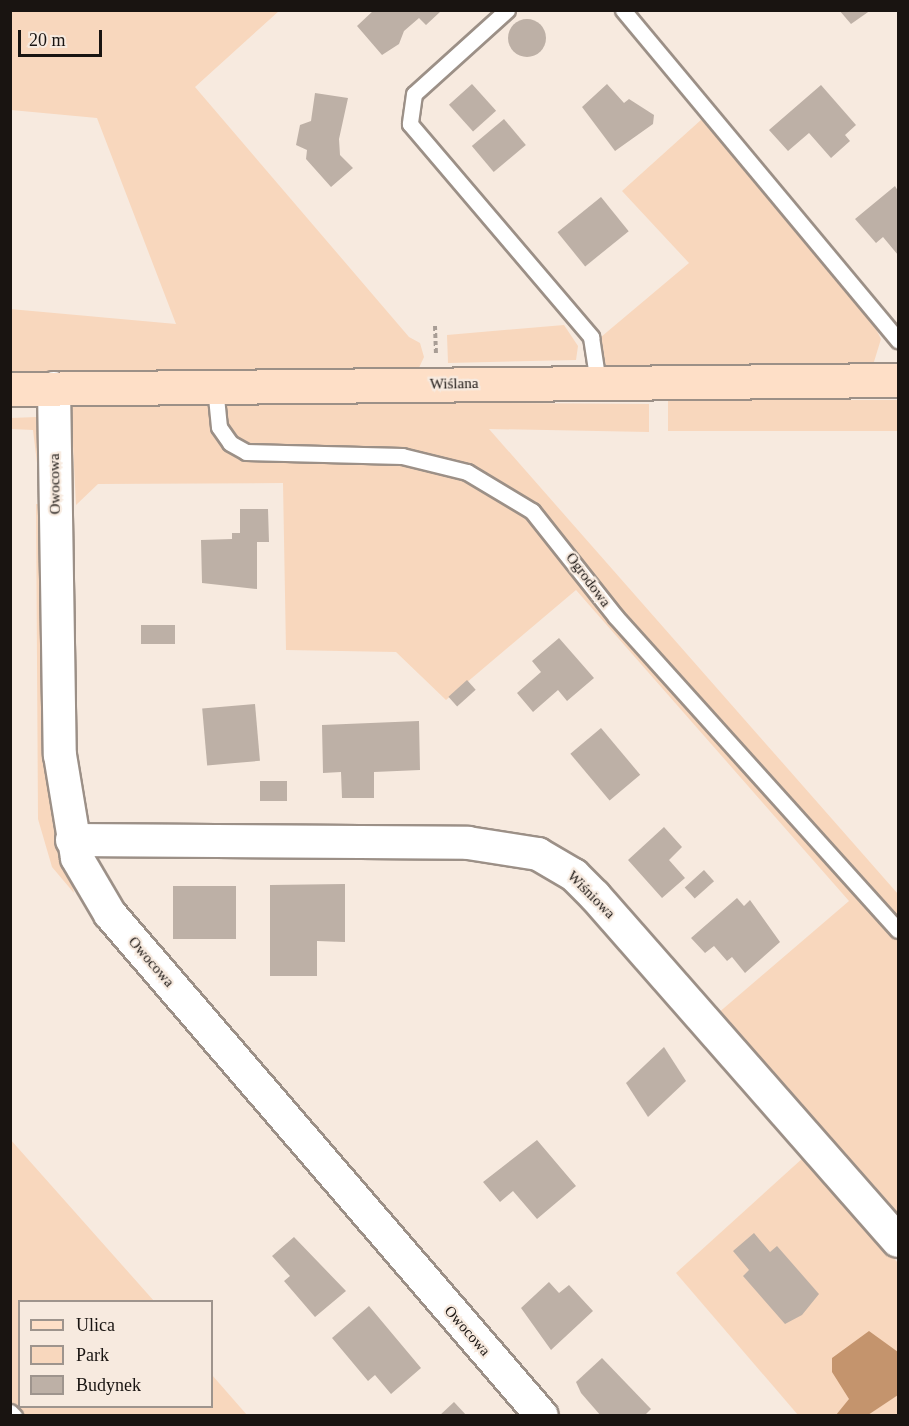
<!DOCTYPE html>
<html>
<head>
<meta charset="utf-8">
<style>
	body { margin:0 }
	#map { position:relative; width:909px; height:1426px; overflow:hidden; background:#f7eadf; font-family:Georgia,serif }
	div>[style] { position:absolute }
	.green>* { inset:0; background:#f8d7bd; transform-origin:0 0 }
	.water>* { inset:0; background:#c4946d }
	.building>* { inset:0; background:#bdb0a6; transform-origin:0 0 }
	.round { border-radius:50% }
	.path>* { height:4px; margin-top:-2px; transform-origin:0; background:repeating-linear-gradient(90deg,#a89d95 0 4.5px,transparent 0 7.5px) }
	.roads { filter:drop-shadow(2px 0 #9c9087) drop-shadow(-2px 0 #9c9087) drop-shadow(0 2px #9c9087) drop-shadow(0 -2px #9c9087) }
	.service>* { height:15px; margin:-7.5px; padding:0 7.5px; transform-origin:7.5px; border-radius:7.5px; background:#fff }
	.minor>* { height:32px; margin:-16px; padding:0 16px; transform-origin:16px; border-radius:16px; background:#fff }
	.primary>* { height:33px; margin:-16.5px; padding:0 16.5px; transform-origin:16.5px; border-radius:16.5px; background:#fedfc7 }
	span { translate:-50% -50%; white-space:nowrap; text-align:center; line-height:1.15; -webkit-text-stroke:4.5px #f7eadf; paint-order:stroke }
	.street-label { font-size:15px; color:#191411 }
	.frame { position:absolute; inset:0; border:12px solid #191411; pointer-events:none }
	.legend { position:absolute; left:18px; top:1300px; width:195px; height:108px; box-sizing:border-box; background:#f7eadf; border:2px solid #9e948d; margin:0; padding:8px 10px; list-style:none; font-size:18px; color:#191411 }
	.legend li { display:flex; align-items:center; gap:12px; height:30px }
	.legend b { width:30px; border:2px solid #9e948d }
	.scale { position:absolute; left:18px; top:30px; width:84px; height:27px; box-sizing:border-box; border:3px solid #191411; border-top:0; padding-left:8px; font-size:18px; line-height:21px; white-space:nowrap; color:#191411; -webkit-text-stroke:4px #f7eadf; paint-order:stroke }
</style>
</head>
<body>
<div id="map">
	<div class="green">
		<i style="clip-path:polygon(11px 11px,279px 11px,195px 87px,409px 337px,420px 343px,424px 357px,418px 370px,11px 376px,10px 309px,176px 324px,97px 118px,11px 110px)"></i>
		<i style="clip-path:polygon(702px 119px,875px 327px,881px 339px,873px 365px,606px 367px,601px 337px,689px 263px,622px 191px)"></i>
		<i style="clip-path:polygon(564px 325px,578px 346px,576px 360px,448px 363px,447px 335px)"></i>
		<i style="left:898px;top:400px;width:31px;height:230px;rotate:90deg"></i>
		<i style="clip-path:polygon(375px 402px,649px 404px,649px 432px,489px 429px,898px 894px,898px 1225px,717px 1014px,849px 901px,576px 590px,446px 700px,396px 652px,286px 650px,283px 483px,98px 484px,76px 505px,71px 406px)"></i>
		<i style="clip-path:polygon(37px 417px,45px 451px,37px 463px,33px 430px,11px 429px,10px 418px)"></i>
		<i style="clip-path:polygon(36px 504px,47px 505px,61px 840px,74px 893px,52px 867px,38px 819px)"></i>
		<i style="clip-path:polygon(10px 1139px,154px 1301px,20px 1302px,20px 1406px,212px 1406px,212px 1375px,247px 1415px,22px 1415px,11px 1403px)"></i>
		<i style="clip-path:polygon(804px 1157px,898px 1263px,898px 1415px,798px 1415px,676px 1273px)"></i>
	</div>
	<div class="water">
		<i style="clip-path:polygon(869px 1331px,898px 1352px,898px 1395px,868px 1415px,836px 1415px,849px 1399px,832px 1372px,832px 1358px)"></i>
	</div>
	<div class="building">
		<i style="clip-path:polygon(374px 10px,438px 10px,440px 12px,426px 25px,419px 18px,404px 31px,399px 44px,382px 55px,357px 26px)"></i>
		<i style="clip-path:polygon(839px 10px,871px 10px,851px 24px)"></i>
		<i class="round" style="left:508px;top:19px;width:38px;height:38px"></i>
		<i style="left:472px;top:84px;width:36px;height:31px;rotate:48deg"></i>
		<i style="clip-path:polygon(607px 84px,624px 103px,629px 99px,654px 115px,653px 124px,615px 151px,582px 107px)"></i>
		<i style="clip-path:polygon(821px 85px,856px 125px,845px 135px,850px 141px,831px 158px,809px 133px,788px 151px,769px 130px)"></i>
		<i style="clip-path:polygon(315px 93px,348px 98px,339px 139px,340px 155px,353px 168px,331px 187px,306px 159px,307px 150px,296px 145px,300px 125px,311px 121px)"></i>
		<i style="left:504px;top:119px;width:34px;height:42px;rotate:50deg"></i>
		<i style="clip-path:polygon(895px 186px,898px 191px,898px 255px,883px 237px,876px 243px,855px 219px)"></i>
		<i style="left:601px;top:197px;width:44px;height:56px;rotate:51deg"></i>
		<i style="clip-path:polygon(240px 509px,268px 509px,269px 542px,257px 542px,257px 589px,202px 583px,201px 540px,232px 539px,232px 533px,240px 533px)"></i>
		<i style="left:175px;top:625px;width:19px;height:34px;rotate:90deg"></i>
		<i style="clip-path:polygon(559px 638px,594px 678px,567px 701px,558px 690px,533px 712px,517px 693px,541px 672px,532px 661px)"></i>
		<i style="left:467px;top:680px;width:13px;height:25px;rotate:48deg"></i>
		<i style="left:255px;top:704px;width:57px;height:53px;rotate:85deg"></i>
		<i style="clip-path:polygon(419px 721px,420px 770px,374px 772px,374px 798px,342px 798px,341px 772px,323px 773px,322px 725px)"></i>
		<i style="left:601px;top:728px;width:61px;height:40px;rotate:50deg"></i>
		<i style="left:260px;top:781px;width:27px;height:20px"></i>
		<i style="clip-path:polygon(664px 827px,682px 847px,669px 860px,685px 878px,662px 898px,628px 860px)"></i>
		<i style="left:704px;top:870px;width:15px;height:26px;rotate:48deg"></i>
		<i style="clip-path:polygon(345px 884px,345px 942px,317px 941px,317px 976px,270px 976px,270px 885px)"></i>
		<i style="left:173px;top:886px;width:63px;height:53px"></i>
		<i style="clip-path:polygon(737px 898px,744px 906px,750px 900px,780px 942px,745px 973px,732px 957px,727px 961px,714px 946px,705px 953px,691px 938px)"></i>
		<i style="clip-path:polygon(664px 1047px,686px 1081px,648px 1117px,626px 1083px)"></i>
		<i style="clip-path:polygon(537px 1140px,576px 1186px,537px 1219px,513px 1191px,500px 1202px,483px 1182px)"></i>
		<i style="clip-path:polygon(754px 1233px,770px 1252px,777px 1246px,819px 1294px,802px 1315px,785px 1324px,743px 1276px,749px 1270px,733px 1251px)"></i>
		<i style="clip-path:polygon(294px 1237px,346px 1291px,315px 1317px,284px 1281px,290px 1276px,272px 1256px)"></i>
		<i style="clip-path:polygon(549px 1282px,559px 1293px,569px 1285px,593px 1311px,551px 1350px,521px 1308px)"></i>
		<i style="clip-path:polygon(369px 1306px,421px 1368px,391px 1394px,375px 1375px,368px 1381px,332px 1338px)"></i>
		<i style="clip-path:polygon(602px 1358px,651px 1409px,644px 1416px,601px 1416px,581px 1393px,576px 1382px)"></i>
		<i style="clip-path:polygon(454px 1402px,467px 1416px,439px 1416px)"></i>
	</div>
	<div class="path">
		<i style="left:435px;top:326px;width:28px;rotate:88deg"></i>
	</div>
	<div class="roads">
		<div class="service">
			<i style="left:507px;top:10px;width:125px;rotate:137.9deg"></i>
			<i style="left:414px;top:94px;width:30px;rotate:98deg"></i>
			<i style="left:410px;top:124px;width:280px;rotate:49.6deg"></i>
			<i style="left:591px;top:337px;width:47px;rotate:81.3deg"></i>
			<i style="left:623px;top:10px;width:430px;rotate:50.2deg"></i>
			<i style="left:215px;top:387px;width:40px;rotate:84.3deg"></i>
			<i style="left:219px;top:427px;width:19px;rotate:55deg"></i>
			<i style="left:230px;top:443px;width:18px;rotate:29deg"></i>
			<i style="left:246px;top:452px;width:156px;rotate:1.5deg"></i>
			<i style="left:402px;top:456px;width:67px;rotate:13.8deg"></i>
			<i style="left:467px;top:472px;width:76px;rotate:31deg"></i>
			<i style="left:532px;top:511px;width:135px;rotate:51.6deg"></i>
			<i style="left:616px;top:617px;width:421px;rotate:48deg"></i>
			<i style="left:10px;top:1412px;width:6px;rotate:45deg"></i>
		</div>
		<div class="minor">
			<i style="left:54px;top:388px;width:367px;rotate:89.1deg"></i>
			<i style="left:60px;top:755px;width:104px;rotate:80.6deg"></i>
			<i style="left:77px;top:858px;width:65px;rotate:59.5deg"></i>
			<i style="left:110px;top:914px;width:662px;rotate:49.29deg"></i>
			<i style="left:72px;top:840px;width:396px;rotate:0.4deg"></i>
			<i style="left:468px;top:843px;width:71px;rotate:8.9deg"></i>
			<i style="left:538px;top:854px;width:42px;rotate:30.3deg"></i>
			<i style="left:574px;top:875px;width:30px;rotate:45deg"></i>
			<i style="left:595px;top:896px;width:459px;rotate:48.7deg"></i>
		</div>
		<div class="primary">
			<i style="left:10px;top:389px;width:888px;rotate:-0.58deg"></i>
		</div>
	</div>
	<div class="street-label">
		<span style="left:454px;top:384px;rotate:-1deg">Wiślana</span>
		<span style="left:55px;top:484px;rotate:-91deg">Owocowa</span>
		<span style="left:588px;top:580px;rotate:53deg">Ogrodowa</span>
		<span style="left:591px;top:895px;rotate:45deg">Wiśniowa</span>
		<span style="left:151px;top:962px;rotate:49deg">Owocowa</span>
		<span style="left:467px;top:1331px;rotate:49deg">Owocowa</span>
	</div>
	<div class="frame"></div>
	<ul class="legend">
	<li><b style="height:8px;background:#fedfc7"></b>Ulica</li>
	<li><b style="height:16px;background:#f8d7bd"></b>Park</li>
	<li><b style="height:16px;background:#bdb0a6"></b>Budynek</li>
	</ul>
	<div class="scale">20 m</div>
</div>
</body>
</html>
